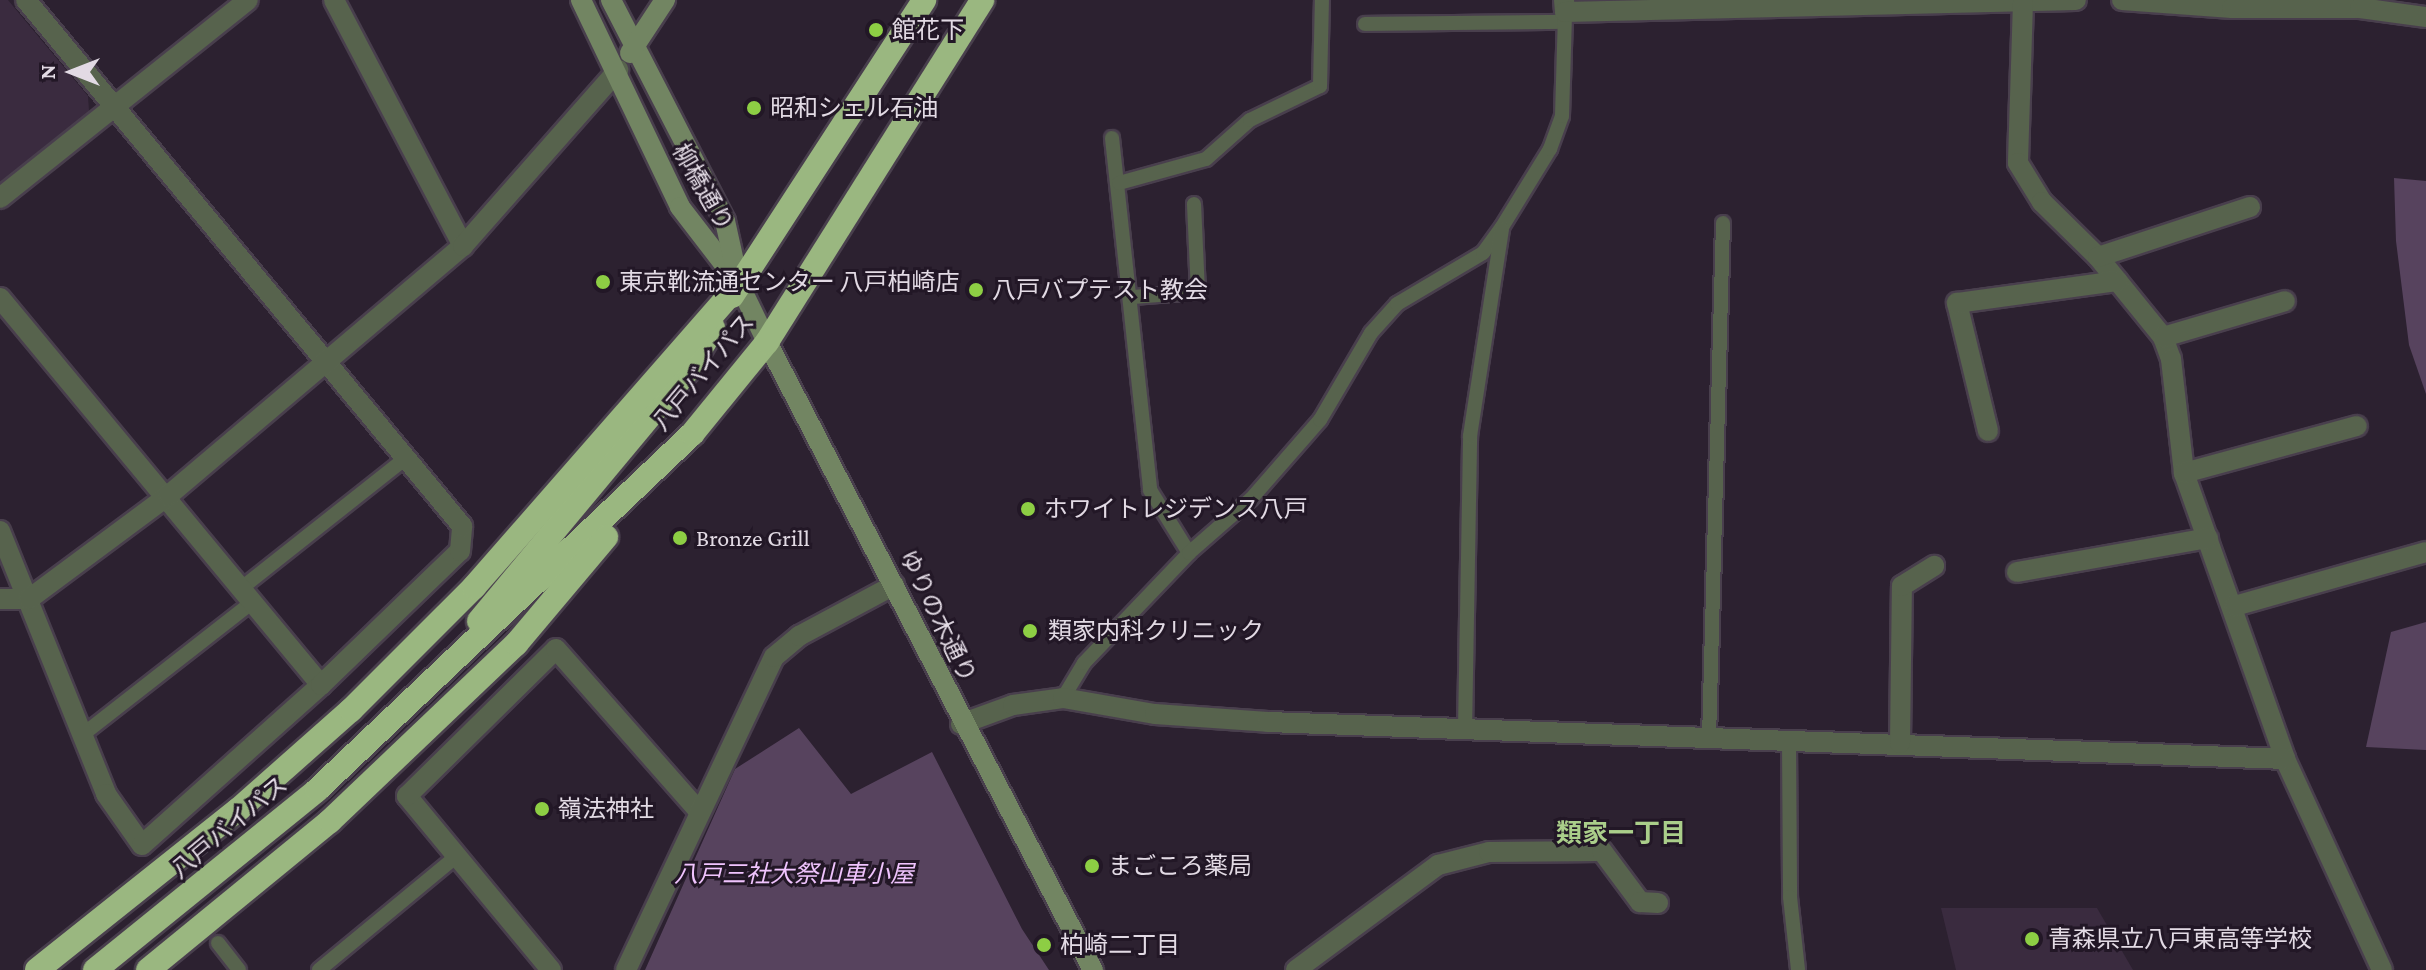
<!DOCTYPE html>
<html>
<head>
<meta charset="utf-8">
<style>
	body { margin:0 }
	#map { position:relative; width:2426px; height:970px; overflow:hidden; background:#2c2130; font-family:"Crimson Pro","Noto Sans JP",serif }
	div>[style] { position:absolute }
	.built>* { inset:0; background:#3a2b3f }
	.green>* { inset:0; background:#57435e }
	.roads { filter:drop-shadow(2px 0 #493f4d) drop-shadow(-2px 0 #493f4d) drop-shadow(0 2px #493f4d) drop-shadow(0 -2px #493f4d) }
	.lane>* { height:14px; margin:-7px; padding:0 7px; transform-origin:7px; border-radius:7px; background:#57634d }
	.street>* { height:20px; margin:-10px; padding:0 10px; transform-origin:10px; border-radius:10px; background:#57634d }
	.secondary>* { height:20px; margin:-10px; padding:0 10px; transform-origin:10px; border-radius:10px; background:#728562 }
	.highway>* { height:24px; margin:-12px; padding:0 12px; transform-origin:12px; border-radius:12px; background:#9ab780 }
	.dots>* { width:22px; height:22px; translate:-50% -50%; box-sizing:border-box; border:4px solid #221726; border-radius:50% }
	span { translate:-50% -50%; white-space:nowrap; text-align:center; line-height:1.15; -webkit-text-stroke:6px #221726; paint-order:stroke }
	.poi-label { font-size:24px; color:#e2dae4 }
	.left { translate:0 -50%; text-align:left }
	.street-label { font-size:24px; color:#e2dae4 }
	.park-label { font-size:24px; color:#f0c4fe; font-style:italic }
	.neighbourhood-label { font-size:26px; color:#aace8a; font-weight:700 }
	.north { position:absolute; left:32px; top:32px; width:80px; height:80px; -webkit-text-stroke:6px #221726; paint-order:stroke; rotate:270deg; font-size:22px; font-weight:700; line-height:32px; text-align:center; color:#e2dae4 }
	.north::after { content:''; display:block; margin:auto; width:28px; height:36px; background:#e2dae4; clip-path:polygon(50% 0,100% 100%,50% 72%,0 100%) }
</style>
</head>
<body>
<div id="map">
	<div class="built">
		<i style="clip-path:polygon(0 0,8px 0,88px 96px,89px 111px,0 183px)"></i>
		<i style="clip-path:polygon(1941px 908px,2097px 908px,2133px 970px,1956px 970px)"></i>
	</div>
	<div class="green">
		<i style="clip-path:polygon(2394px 178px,2426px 181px,2426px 394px,2409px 345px,2396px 241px)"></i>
		<i style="clip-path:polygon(2426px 622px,2426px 750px,2366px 747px,2391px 632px)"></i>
		<i style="clip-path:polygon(799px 728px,851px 794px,932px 752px,1022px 929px,1049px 970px,645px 970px,735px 769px)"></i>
	</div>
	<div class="roads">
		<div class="lane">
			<i style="left:1365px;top:24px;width:199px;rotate:-0.6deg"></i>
			<i style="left:1112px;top:138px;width:354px;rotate:83.8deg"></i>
			<i style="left:1150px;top:490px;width:74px;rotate:58.2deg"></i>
			<i style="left:1119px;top:183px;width:90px;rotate:-15.4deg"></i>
			<i style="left:1206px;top:159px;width:59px;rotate:-41.6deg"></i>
			<i style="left:1250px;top:120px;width:78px;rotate:-25.9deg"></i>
			<i style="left:1320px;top:86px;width:86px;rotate:-88.7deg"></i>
			<i style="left:1133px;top:297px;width:65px;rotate:-4.4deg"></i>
			<i style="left:1198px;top:292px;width:88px;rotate:-92.6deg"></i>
			<i style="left:243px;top:587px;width:208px;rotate:-38.4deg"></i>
			<i style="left:1063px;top:698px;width:41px;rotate:-59deg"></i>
			<i style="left:1084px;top:663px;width:152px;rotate:-46.3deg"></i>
			<i style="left:1189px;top:553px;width:82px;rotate:-41.1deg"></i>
			<i style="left:1251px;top:499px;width:105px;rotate:-48.9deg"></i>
			<i style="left:1320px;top:420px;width:101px;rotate:-59.6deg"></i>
			<i style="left:1371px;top:333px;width:39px;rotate:-48deg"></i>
			<i style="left:1397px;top:304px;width:100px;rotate:-30.7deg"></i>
			<i style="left:1483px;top:253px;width:32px;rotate:-54deg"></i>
			<i style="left:1502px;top:227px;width:92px;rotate:-58.4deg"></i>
			<i style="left:1550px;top:149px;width:35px;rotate:-70deg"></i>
			<i style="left:1562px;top:116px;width:104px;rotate:-88.3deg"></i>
			<i style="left:1465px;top:730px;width:294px;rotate:-89deg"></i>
			<i style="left:1470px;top:436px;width:209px;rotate:-81.2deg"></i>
			<i style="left:81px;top:736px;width:219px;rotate:-38deg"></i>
			<i style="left:1709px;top:739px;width:516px;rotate:-88.45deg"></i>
			<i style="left:1789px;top:742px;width:155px;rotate:89.6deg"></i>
			<i style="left:1790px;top:897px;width:73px;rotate:83.7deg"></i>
			<i style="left:218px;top:943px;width:34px;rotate:52deg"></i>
			<i style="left:319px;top:970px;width:179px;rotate:-39.6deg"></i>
		</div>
		<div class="street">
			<i style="left:334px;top:0;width:278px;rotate:62.3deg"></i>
			<i style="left:1564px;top:0;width:12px;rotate:85deg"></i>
			<i style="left:1565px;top:12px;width:511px;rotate:-1.35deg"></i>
			<i style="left:2122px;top:0;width:110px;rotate:4.2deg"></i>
			<i style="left:2232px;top:8px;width:128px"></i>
			<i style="left:2360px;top:8px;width:67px;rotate:7.8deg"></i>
			<i style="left:2023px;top:2px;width:161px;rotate:91.8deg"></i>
			<i style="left:2018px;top:163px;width:46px;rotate:58.4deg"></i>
			<i style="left:2042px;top:202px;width:78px;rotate:44.5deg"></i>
			<i style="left:2098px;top:257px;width:103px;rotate:50.9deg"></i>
			<i style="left:2163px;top:337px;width:23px;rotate:70deg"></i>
			<i style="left:2171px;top:359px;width:115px;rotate:83.5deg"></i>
			<i style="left:2184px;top:473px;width:303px;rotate:70.5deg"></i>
			<i style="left:2285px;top:759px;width:232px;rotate:65.3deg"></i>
			<i style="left:0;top:198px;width:317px;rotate:-38.6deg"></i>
			<i style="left:2098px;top:257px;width:160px;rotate:-18.2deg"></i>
			<i style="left:0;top:298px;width:503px;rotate:50.33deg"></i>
			<i style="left:2163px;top:337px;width:127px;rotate:-16.4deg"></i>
			<i style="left:1988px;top:431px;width:132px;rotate:-103.6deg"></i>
			<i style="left:1957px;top:303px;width:162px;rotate:-7.8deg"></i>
			<i style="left:2184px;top:473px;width:179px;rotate:-15.2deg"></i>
			<i style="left:0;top:531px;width:284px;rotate:68deg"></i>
			<i style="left:106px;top:794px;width:62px;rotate:54.8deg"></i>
			<i style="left:142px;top:845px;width:240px;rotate:-41.8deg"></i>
			<i style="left:321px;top:685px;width:193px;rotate:-44deg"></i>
			<i style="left:460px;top:551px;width:25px;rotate:-85deg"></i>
			<i style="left:462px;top:526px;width:683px;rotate:-129.66deg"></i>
			<i style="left:2017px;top:572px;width:194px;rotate:-10.1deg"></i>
			<i style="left:0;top:599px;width:29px"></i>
			<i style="left:29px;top:599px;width:174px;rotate:-36.6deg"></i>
			<i style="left:169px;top:495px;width:385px;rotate:-40.3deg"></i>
			<i style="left:463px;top:246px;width:235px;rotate:-48.6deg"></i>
			<i style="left:2235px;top:606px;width:198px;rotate:-15.8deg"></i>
			<i style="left:961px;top:724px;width:55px;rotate:-20.1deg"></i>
			<i style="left:1013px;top:705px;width:50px;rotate:-8deg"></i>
			<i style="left:1063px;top:698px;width:93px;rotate:9.9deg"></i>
			<i style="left:1155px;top:714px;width:113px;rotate:4deg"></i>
			<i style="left:1268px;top:722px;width:1018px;rotate:2.08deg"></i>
			<i style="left:1900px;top:743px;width:157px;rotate:-89.3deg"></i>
			<i style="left:1902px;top:586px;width:38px;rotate:-32deg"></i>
			<i style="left:551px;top:970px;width:226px;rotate:-129.6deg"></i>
			<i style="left:407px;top:796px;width:209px;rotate:-44.6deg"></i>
			<i style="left:556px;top:649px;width:215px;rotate:48.6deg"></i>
			<i style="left:626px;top:970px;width:346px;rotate:-64.7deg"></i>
			<i style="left:774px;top:657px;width:33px;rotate:-40deg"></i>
			<i style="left:799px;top:636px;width:108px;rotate:-28.2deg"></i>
			<i style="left:1296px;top:970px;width:177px;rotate:-36.5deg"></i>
			<i style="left:1438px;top:865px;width:53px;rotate:-14.3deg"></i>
			<i style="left:1489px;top:852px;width:113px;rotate:-0.5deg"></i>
			<i style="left:1602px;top:851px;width:64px;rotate:53.3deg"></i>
			<i style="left:1640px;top:902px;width:18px;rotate:3deg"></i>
		</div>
		<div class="secondary">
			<i style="left:581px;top:0;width:229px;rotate:64.4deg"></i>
			<i style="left:680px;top:207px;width:93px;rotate:52.4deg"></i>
			<i style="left:611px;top:0;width:249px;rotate:62.7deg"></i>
			<i style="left:725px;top:221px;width:65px;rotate:77.5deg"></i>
			<i style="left:739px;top:284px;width:64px;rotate:64.2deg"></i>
			<i style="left:767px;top:342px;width:708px;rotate:62.57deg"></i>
			<i style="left:630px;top:53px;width:64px;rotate:-56.6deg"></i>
		</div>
		<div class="highway">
			<i style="left:732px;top:296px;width:353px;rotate:-57deg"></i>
			<i style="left:479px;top:621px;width:327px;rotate:-50.2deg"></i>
			<i style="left:688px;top:370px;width:49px;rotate:-59.2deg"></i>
			<i style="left:37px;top:970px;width:258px;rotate:-38.6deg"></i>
			<i style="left:239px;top:809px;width:149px;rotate:-41.5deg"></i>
			<i style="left:351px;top:710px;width:174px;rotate:-45deg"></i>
			<i style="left:474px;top:587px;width:403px;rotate:-48.8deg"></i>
			<i style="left:95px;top:970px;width:286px;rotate:-39deg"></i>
			<i style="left:317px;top:790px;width:517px;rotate:-43.51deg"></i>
			<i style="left:692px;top:434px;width:119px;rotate:-50.8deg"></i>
			<i style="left:767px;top:342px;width:404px;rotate:-57.8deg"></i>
			<i style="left:148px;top:970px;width:235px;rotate:-39.3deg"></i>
			<i style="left:330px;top:821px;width:257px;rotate:-43.6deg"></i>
			<i style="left:516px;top:644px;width:140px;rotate:-49.9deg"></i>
		</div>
	</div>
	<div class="dots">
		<i style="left:876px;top:30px;background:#8dce44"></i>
		<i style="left:754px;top:108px;background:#8dce44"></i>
		<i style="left:603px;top:282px;background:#8dce44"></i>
		<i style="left:976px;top:290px;background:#8dce44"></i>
		<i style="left:1028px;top:509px;background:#8dce44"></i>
		<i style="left:680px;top:538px;background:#8dce44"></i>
		<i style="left:1030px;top:631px;background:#8dce44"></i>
		<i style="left:542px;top:809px;background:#8dce44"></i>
		<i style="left:1092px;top:866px;background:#8dce44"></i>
		<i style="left:2032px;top:939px;background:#8dce44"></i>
		<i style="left:1044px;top:945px;background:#8dce44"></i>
	</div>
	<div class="poi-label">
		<span class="left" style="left:892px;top:30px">館花下</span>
		<span class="left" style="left:770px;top:108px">昭和シェル石油</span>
		<span class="left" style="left:619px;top:282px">東京靴流通センター 八戸柏崎店</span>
		<span class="left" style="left:992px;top:290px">八戸バプテスト教会</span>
		<span class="left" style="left:1044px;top:509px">ホワイトレジデンス八戸</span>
		<span class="left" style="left:696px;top:538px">Bronze Grill</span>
		<span class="left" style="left:1048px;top:631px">類家内科クリニック</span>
		<span class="left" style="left:558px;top:809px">嶺法神社</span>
		<span class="left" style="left:1108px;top:866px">まごころ薬局</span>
		<span class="left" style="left:2048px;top:939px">青森県立八戸東高等学校</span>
		<span class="left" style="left:1060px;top:945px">柏崎二丁目</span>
	</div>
	<div class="street-label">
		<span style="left:703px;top:187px;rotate:60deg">柳橋通り</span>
		<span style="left:703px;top:372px;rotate:-50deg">八戸バイパス</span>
		<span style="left:938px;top:616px;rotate:64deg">ゆりの木通り</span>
		<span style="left:229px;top:827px;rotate:-40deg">八戸バイパス</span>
	</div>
	<div class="park-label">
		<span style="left:794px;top:874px">八戸三社大祭山車小屋</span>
	</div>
	<div class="neighbourhood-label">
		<span style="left:1621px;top:834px">類家一丁目</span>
	</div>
	<div class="north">N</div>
</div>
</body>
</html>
